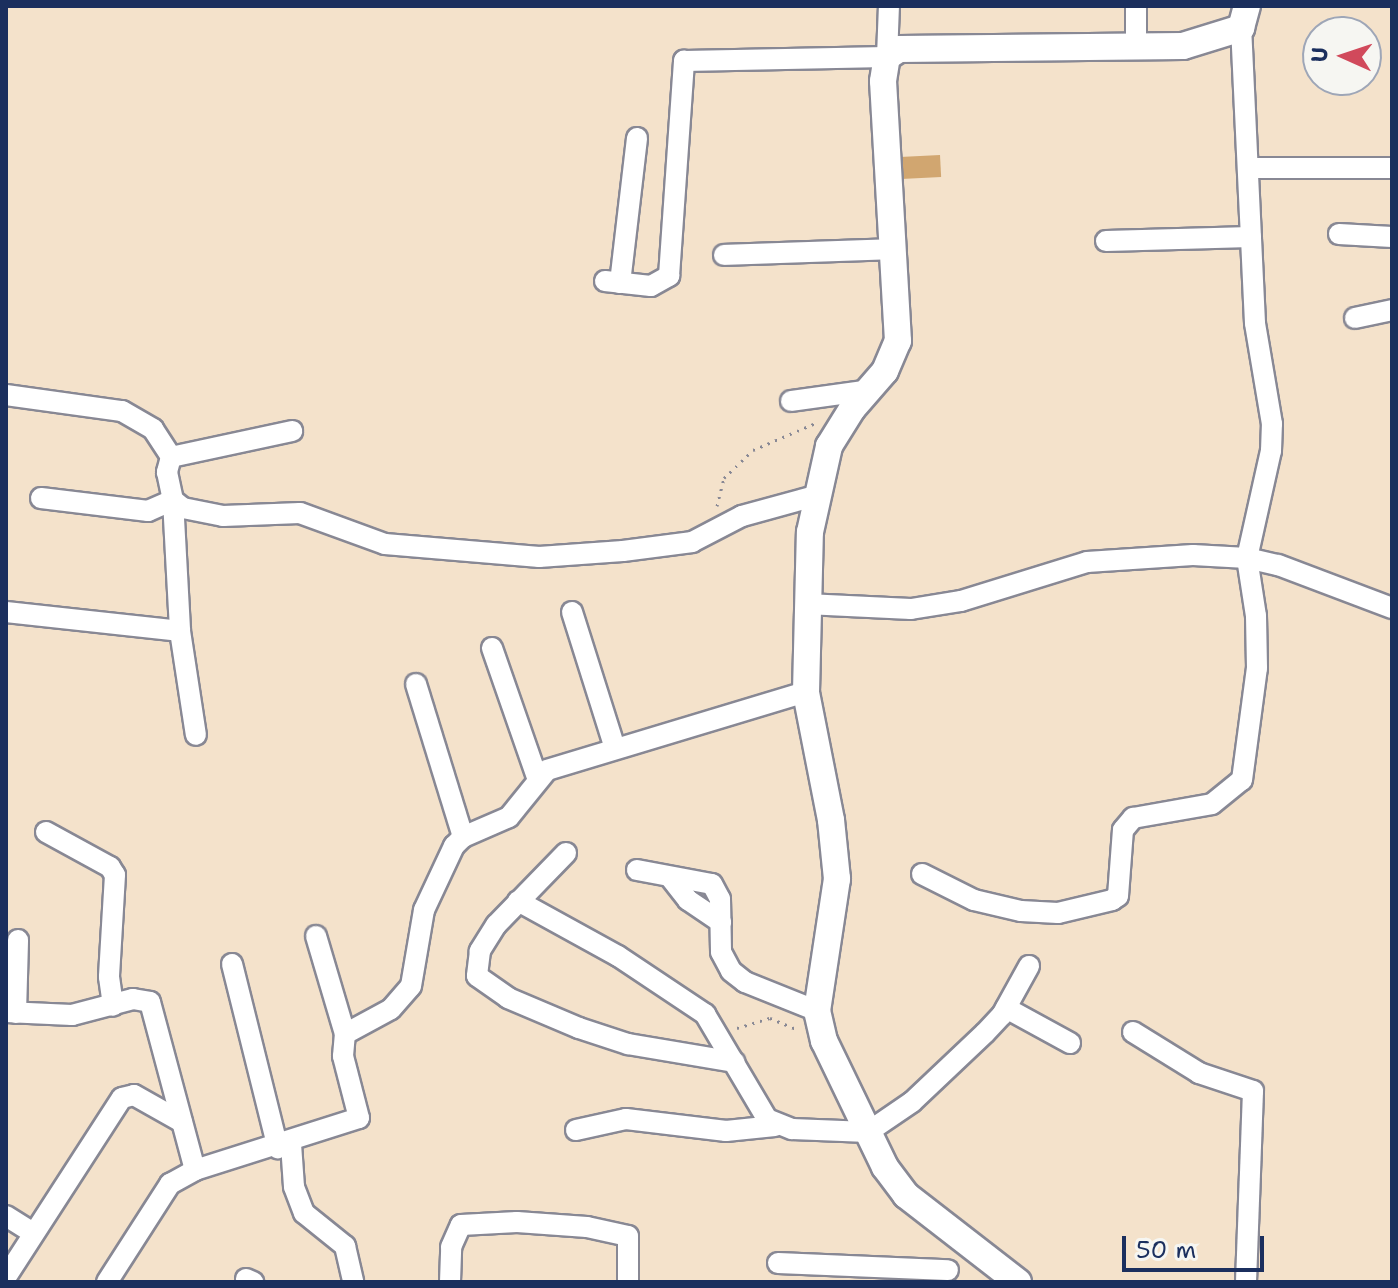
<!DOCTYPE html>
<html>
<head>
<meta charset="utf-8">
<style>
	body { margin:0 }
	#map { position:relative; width:1398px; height:1288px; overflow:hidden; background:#f4e2cb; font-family:"Shantell Sans",sans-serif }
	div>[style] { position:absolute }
	.building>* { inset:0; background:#d1a670; transform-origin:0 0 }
	.path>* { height:3px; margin-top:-1.5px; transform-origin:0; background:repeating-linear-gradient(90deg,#888894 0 2px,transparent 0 8px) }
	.roads { filter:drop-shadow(2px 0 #888894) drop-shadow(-2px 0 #888894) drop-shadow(0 2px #888894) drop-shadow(0 -2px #888894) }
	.minor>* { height:20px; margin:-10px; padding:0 10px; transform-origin:10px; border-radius:10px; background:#fff }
	.tertiary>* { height:26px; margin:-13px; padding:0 13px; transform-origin:13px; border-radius:13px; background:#fff }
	span { translate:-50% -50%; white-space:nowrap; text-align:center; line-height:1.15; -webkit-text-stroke:8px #f6f6f2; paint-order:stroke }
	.frame { position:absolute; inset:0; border:8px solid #1b2f5e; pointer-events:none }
	.north { position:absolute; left:1302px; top:16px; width:80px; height:80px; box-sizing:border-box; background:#f6f6f2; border:2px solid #9ea6b7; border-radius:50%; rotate:273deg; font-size:22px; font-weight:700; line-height:32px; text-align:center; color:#1b2f5e }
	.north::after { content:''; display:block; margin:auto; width:28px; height:36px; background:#d1495b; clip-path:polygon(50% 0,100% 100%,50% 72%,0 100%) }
	.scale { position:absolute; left:1122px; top:1236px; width:142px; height:36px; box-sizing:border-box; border:4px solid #1b2f5e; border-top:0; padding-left:10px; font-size:24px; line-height:28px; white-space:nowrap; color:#1b2f5e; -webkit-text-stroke:6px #f6f6f2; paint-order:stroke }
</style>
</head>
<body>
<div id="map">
	<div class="building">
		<i style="left:940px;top:155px;width:22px;height:45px;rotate:87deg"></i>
	</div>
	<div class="path">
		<i style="left:717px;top:506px;width:29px;rotate:-76deg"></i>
		<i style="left:724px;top:478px;width:40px;rotate:-44deg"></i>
		<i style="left:753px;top:450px;width:71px;rotate:-23.3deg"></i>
		<i style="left:737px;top:1028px;width:34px;rotate:-17deg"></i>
		<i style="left:770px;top:1018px;width:30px;rotate:23deg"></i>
	</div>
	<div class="roads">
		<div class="minor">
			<i style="left:1136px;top:48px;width:42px;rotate:-90deg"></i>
			<i style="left:1248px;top:168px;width:144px"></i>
			<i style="left:1339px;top:234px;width:53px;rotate:3.2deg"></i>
			<i style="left:1106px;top:241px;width:145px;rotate:-1.6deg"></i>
			<i style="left:724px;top:255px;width:170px;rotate:-2deg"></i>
			<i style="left:605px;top:281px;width:46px;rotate:6.2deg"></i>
			<i style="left:651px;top:286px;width:21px;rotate:-29deg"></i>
			<i style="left:669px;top:276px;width:216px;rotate:-86deg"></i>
			<i style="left:684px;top:61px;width:203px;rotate:-1.1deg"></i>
			<i style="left:887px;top:57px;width:51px;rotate:-87.8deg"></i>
			<i style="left:620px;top:283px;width:146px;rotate:-83.3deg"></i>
			<i style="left:1355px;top:318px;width:38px;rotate:-12deg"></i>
			<i style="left:6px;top:395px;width:117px;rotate:7.9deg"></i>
			<i style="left:122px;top:411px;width:36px;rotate:30deg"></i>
			<i style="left:153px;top:429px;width:33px;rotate:57deg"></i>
			<i style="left:171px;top:457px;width:16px;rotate:105deg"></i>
			<i style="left:167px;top:472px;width:29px;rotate:78deg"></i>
			<i style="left:173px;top:500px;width:13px;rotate:39deg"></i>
			<i style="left:183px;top:508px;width:41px;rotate:11.3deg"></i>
			<i style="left:223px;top:516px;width:77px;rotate:-2.2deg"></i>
			<i style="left:300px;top:513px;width:90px;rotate:20deg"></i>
			<i style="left:385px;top:544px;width:155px;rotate:4.8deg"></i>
			<i style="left:539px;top:557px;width:84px;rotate:-4.1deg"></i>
			<i style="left:623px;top:551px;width:70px;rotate:-7.4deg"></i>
			<i style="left:692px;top:542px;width:56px;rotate:-27.5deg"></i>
			<i style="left:742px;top:516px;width:76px;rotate:-15.3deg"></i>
			<i style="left:791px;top:401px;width:80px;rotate:-7.9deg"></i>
			<i style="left:171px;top:457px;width:124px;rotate:-12.1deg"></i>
			<i style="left:41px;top:498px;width:108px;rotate:6.9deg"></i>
			<i style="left:148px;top:511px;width:27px;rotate:-24deg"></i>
			<i style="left:173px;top:500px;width:131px;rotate:86.9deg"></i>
			<i style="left:180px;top:631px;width:105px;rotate:81.3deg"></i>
			<i style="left:806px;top:604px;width:105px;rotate:2.7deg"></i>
			<i style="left:911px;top:609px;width:51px;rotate:-9.1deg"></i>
			<i style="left:961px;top:601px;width:132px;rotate:-17.2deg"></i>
			<i style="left:1087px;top:562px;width:106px;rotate:-3.8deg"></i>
			<i style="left:1193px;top:555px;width:54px;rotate:3.2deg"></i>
			<i style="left:1247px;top:558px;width:110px;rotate:-77.4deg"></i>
			<i style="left:1271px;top:451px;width:27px;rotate:-88deg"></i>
			<i style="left:1272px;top:424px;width:102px;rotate:-99.6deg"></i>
			<i style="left:1255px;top:323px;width:295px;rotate:-92.7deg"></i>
			<i style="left:6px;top:612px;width:175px;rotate:6.2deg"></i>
			<i style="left:572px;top:612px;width:143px;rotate:72.5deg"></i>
			<i style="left:492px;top:648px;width:140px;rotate:70.8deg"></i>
			<i style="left:416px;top:684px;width:160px;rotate:72.9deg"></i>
			<i style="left:46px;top:832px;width:73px;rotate:28.7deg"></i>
			<i style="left:110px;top:867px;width:9px;rotate:58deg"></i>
			<i style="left:115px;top:875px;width:102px;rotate:93.4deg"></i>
			<i style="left:109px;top:977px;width:29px;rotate:82deg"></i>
			<i style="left:566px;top:853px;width:100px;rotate:134.2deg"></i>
			<i style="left:496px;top:925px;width:31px;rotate:122deg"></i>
			<i style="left:480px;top:951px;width:25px;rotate:97deg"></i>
			<i style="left:477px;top:976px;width:38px;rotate:35deg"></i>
			<i style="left:508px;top:998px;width:77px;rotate:22.9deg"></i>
			<i style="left:579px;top:1028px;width:52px;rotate:18.1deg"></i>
			<i style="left:628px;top:1044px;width:108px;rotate:9.6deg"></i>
			<i style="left:637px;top:870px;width:76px;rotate:10.6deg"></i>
			<i style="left:712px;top:884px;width:17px;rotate:62deg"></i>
			<i style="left:720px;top:899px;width:53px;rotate:88.9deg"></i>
			<i style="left:721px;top:952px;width:21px;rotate:62deg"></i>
			<i style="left:731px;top:971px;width:18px;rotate:38deg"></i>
			<i style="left:745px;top:982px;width:78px;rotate:21.9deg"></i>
			<i style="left:922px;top:874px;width:58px;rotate:26.6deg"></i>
			<i style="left:974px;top:900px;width:48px;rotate:13.2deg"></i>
			<i style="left:1021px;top:911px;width:37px;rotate:3deg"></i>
			<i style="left:1058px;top:913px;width:56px;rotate:-13.5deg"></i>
			<i style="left:1112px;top:900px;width:7px;rotate:-34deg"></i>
			<i style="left:1118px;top:896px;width:66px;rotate:-85.7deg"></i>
			<i style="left:1123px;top:830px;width:16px;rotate:-50deg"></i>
			<i style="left:1133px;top:818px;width:80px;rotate:-10deg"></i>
			<i style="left:1212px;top:804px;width:38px;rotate:-39deg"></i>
			<i style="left:1242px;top:780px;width:113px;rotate:-82.4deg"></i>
			<i style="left:1257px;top:668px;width:52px;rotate:-91.1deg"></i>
			<i style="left:1256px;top:616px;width:59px;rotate:-98.8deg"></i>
			<i style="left:1247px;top:558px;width:32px;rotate:13deg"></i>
			<i style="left:1278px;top:565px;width:122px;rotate:20.7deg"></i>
			<i style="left:670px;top:877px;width:29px;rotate:52deg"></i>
			<i style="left:688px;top:900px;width:40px;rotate:34deg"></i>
			<i style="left:518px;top:901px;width:114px;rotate:28.8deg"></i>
			<i style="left:618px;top:956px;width:105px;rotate:33.7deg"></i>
			<i style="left:705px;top:1014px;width:122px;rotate:59.4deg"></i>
			<i style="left:767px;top:1119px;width:27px;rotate:22deg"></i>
			<i style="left:792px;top:1129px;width:76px;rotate:2.3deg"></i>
			<i style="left:868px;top:1132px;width:53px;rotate:-34.3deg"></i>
			<i style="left:912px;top:1102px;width:100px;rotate:-43.4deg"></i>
			<i style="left:985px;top:1033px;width:25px;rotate:-47deg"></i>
			<i style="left:1002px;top:1015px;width:56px;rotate:-61.1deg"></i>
			<i style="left:316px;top:936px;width:102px;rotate:73.5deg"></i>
			<i style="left:232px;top:964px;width:190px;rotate:76deg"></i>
			<i style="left:1006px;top:1008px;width:73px;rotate:28.7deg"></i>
			<i style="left:6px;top:1012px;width:66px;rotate:2.6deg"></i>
			<i style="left:72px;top:1015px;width:63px;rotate:-14.7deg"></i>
			<i style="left:133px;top:999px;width:17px;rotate:10deg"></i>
			<i style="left:150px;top:1002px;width:174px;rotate:75deg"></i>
			<i style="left:16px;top:1013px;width:73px;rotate:-88.4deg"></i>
			<i style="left:1133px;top:1032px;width:78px;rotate:31.8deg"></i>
			<i style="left:1199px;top:1073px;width:57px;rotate:18.4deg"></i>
			<i style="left:1253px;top:1091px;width:191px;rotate:92.1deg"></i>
			<i style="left:576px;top:1130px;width:51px;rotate:-12.4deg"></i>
			<i style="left:626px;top:1119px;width:101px;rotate:6.8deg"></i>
			<i style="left:726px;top:1131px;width:49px;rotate:-5.8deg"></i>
			<i style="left:291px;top:1144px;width:43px;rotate:86deg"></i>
			<i style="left:294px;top:1187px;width:28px;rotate:69deg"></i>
			<i style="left:304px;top:1213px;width:53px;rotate:38.8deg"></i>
			<i style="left:345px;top:1246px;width:37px;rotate:77deg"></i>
			<i style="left:6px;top:1216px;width:32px;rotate:32deg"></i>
			<i style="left:778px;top:1263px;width:170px;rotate:2.4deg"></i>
			<i style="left:6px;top:1277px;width:213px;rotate:-57.1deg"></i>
			<i style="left:122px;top:1098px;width:12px;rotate:-14deg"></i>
			<i style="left:134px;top:1095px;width:55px;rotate:29.4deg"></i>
			<i style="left:246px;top:1279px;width:8px;rotate:23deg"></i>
			<i style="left:107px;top:1282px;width:117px;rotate:-57.3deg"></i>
			<i style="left:170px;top:1184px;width:29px;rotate:-29deg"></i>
			<i style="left:195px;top:1170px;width:172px;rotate:-17.6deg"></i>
			<i style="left:359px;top:1118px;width:64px;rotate:-104.5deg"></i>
			<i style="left:343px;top:1056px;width:22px;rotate:-85deg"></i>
			<i style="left:345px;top:1034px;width:52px;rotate:-28.5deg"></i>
			<i style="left:391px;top:1009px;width:30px;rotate:-49deg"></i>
			<i style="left:411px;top:986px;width:77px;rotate:-80.3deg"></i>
			<i style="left:424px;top:910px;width:71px;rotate:-64.9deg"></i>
			<i style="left:454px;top:846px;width:13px;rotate:-45deg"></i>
			<i style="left:463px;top:837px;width:50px;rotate:-23.5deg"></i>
			<i style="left:509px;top:817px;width:60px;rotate:-51deg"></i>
			<i style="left:547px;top:770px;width:270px;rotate:-16.8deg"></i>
			<i style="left:450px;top:1282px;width:35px;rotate:-88deg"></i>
			<i style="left:451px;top:1247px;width:24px;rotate:-66deg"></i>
			<i style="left:461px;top:1225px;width:56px;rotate:-3.1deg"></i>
			<i style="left:517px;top:1222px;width:70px;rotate:4.1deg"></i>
			<i style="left:587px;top:1227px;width:42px;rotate:12.4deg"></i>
			<i style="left:628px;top:1236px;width:46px;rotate:90deg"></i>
		</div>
		<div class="tertiary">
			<i style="left:1018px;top:1282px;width:142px;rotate:-142.2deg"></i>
			<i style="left:906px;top:1195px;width:35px;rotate:-127deg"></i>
			<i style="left:885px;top:1167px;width:140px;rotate:-115.8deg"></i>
			<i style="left:824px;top:1041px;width:31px;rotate:-103deg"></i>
			<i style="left:817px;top:1011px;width:134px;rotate:-81.4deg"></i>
			<i style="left:837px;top:879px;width:59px;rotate:-95.8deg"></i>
			<i style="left:831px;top:820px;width:130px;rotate:-101.1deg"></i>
			<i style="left:806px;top:692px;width:160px;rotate:-88.6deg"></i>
			<i style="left:810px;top:532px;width:88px;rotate:-77.5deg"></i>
			<i style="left:829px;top:446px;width:44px;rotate:-58.1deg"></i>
			<i style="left:852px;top:409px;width:50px;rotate:-49deg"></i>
			<i style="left:885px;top:371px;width:33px;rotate:-67deg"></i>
			<i style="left:898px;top:341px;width:260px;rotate:-93.3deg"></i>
			<i style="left:883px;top:81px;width:24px;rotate:-81deg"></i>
			<i style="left:887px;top:57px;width:14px;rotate:-34deg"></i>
			<i style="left:899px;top:49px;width:284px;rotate:-0.6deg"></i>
			<i style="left:1183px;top:46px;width:61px;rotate:-17.2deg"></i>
			<i style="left:1241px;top:28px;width:23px;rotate:-75deg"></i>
		</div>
	</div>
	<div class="frame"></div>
	<div class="north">U</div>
	<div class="scale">50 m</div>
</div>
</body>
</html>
